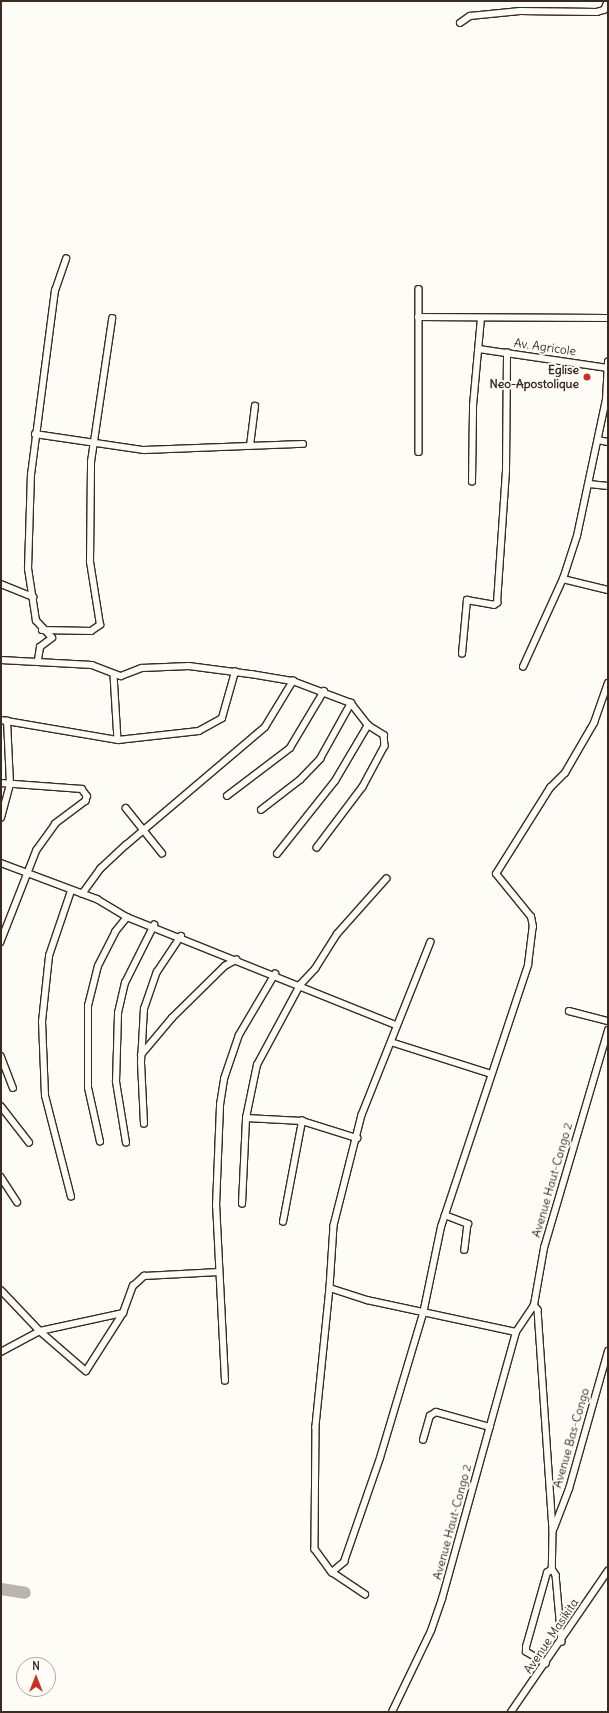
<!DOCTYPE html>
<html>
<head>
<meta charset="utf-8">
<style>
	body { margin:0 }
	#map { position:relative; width:609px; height:1713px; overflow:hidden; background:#fdfcf7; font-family:Delius,sans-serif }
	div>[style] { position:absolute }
	.river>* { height:12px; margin:-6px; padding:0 6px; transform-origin:6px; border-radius:6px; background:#bbb4ad }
	.roads { filter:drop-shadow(1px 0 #3b2a1e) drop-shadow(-1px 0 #3b2a1e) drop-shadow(0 1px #3b2a1e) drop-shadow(0 -1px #3b2a1e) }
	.minor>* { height:5.5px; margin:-2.75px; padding:0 2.75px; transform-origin:2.75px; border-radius:2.75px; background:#fdfcf7 }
	.dots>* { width:11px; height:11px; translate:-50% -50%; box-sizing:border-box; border:2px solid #fdfcf7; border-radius:50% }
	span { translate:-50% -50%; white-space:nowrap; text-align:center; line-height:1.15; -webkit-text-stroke:4px #fdfcf7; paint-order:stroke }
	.street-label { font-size:12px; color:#3b2a1e }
	.poi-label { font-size:12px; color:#3b2a1e; font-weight:700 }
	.right { translate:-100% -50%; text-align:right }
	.frame { position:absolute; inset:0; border:2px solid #3b2a1e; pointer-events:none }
	.north { position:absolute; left:16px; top:1657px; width:40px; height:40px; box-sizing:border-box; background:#fdfcf7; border:1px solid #afa8a0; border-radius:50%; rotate:0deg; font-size:11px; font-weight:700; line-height:16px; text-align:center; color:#3b2a1e }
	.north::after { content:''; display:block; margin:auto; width:14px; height:18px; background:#c8321e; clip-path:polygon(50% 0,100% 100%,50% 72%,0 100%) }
</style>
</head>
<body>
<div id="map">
	<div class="river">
		<i style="left:1px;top:1589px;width:24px;rotate:9deg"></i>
	</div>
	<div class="roads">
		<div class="minor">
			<i style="left:460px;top:23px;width:12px;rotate:-35deg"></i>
			<i style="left:470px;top:16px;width:50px;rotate:-5.7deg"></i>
			<i style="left:520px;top:11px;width:77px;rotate:0.7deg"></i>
			<i style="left:597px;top:12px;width:7px;rotate:-16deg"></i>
			<i style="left:604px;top:10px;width:10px;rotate:-66deg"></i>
			<i style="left:419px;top:289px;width:163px;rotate:90deg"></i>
			<i style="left:418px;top:317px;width:190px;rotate:0.3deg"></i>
			<i style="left:479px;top:349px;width:130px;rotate:8.4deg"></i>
			<i style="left:35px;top:434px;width:110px;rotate:8.4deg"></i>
			<i style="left:144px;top:450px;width:159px;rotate:-2.2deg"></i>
			<i style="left:598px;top:440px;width:10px;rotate:11deg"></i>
			<i style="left:250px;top:446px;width:40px;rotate:-82.9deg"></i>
			<i style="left:472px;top:482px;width:76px;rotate:-89.2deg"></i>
			<i style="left:473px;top:406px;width:88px;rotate:-84.8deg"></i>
			<i style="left:589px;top:484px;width:19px;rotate:6deg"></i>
			<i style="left:563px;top:579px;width:46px;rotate:13.7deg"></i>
			<i style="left:1px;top:584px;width:35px;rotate:22deg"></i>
			<i style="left:42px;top:630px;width:49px;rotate:1.2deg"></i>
			<i style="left:91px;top:631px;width:11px;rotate:-34deg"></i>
			<i style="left:100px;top:625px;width:64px;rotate:-99deg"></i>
			<i style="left:90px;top:562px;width:100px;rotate:-89.4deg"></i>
			<i style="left:91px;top:462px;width:145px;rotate:-81.6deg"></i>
			<i style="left:462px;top:654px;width:54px;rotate:-84.7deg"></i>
			<i style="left:467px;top:600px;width:27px;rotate:10deg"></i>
			<i style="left:494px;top:605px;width:4px;rotate:-34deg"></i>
			<i style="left:497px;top:603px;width:132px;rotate:-86.1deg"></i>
			<i style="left:506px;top:471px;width:118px;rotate:-89.5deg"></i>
			<i style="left:1px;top:660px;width:91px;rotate:3.1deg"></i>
			<i style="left:92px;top:665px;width:31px;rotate:21deg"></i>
			<i style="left:121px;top:676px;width:22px;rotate:-21deg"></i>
			<i style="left:142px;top:668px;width:47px;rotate:-2.4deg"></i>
			<i style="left:189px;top:666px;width:63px;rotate:7.4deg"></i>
			<i style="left:251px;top:674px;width:43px;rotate:9.5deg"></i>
			<i style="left:293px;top:681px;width:62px;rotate:20.8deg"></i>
			<i style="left:351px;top:703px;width:28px;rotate:52deg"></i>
			<i style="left:368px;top:725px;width:19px;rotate:32deg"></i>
			<i style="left:384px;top:735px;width:11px;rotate:85deg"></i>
			<i style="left:385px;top:746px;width:47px;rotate:118.2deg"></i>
			<i style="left:363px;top:787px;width:76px;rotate:127deg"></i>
			<i style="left:38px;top:660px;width:13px;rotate:-81deg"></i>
			<i style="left:40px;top:647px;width:15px;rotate:-37deg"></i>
			<i style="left:52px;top:638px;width:23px;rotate:-133deg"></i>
			<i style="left:36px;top:621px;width:53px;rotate:-98.7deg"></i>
			<i style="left:28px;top:569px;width:94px;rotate:-88.2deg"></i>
			<i style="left:31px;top:475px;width:186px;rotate:-82.6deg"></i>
			<i style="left:55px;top:291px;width:34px;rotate:-71deg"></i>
			<i style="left:523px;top:667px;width:97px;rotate:-65.6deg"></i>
			<i style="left:563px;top:579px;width:45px;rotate:-72deg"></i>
			<i style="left:577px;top:536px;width:139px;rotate:-78deg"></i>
			<i style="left:606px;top:400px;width:38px;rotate:-87deg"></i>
			<i style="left:114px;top:675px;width:65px;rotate:86.5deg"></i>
			<i style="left:1px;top:720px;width:119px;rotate:9.7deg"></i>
			<i style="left:118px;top:740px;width:81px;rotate:-6.3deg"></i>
			<i style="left:199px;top:731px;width:26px;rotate:-29deg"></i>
			<i style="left:222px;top:718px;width:48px;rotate:-74.2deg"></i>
			<i style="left:1px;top:783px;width:81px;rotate:4.2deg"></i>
			<i style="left:82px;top:789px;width:9px;rotate:54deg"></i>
			<i style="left:87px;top:796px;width:5px;rotate:101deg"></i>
			<i style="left:86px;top:801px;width:38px;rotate:143deg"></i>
			<i style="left:56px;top:824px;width:32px;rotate:126deg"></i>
			<i style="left:37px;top:850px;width:99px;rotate:111.4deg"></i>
			<i style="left:227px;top:796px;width:79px;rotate:-37.3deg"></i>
			<i style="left:290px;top:748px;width:66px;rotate:-59.2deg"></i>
			<i style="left:126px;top:808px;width:58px;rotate:51.3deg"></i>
			<i style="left:261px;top:810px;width:49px;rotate:-37.6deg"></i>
			<i style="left:300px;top:780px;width:29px;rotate:-46deg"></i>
			<i style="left:320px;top:759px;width:64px;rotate:-61deg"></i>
			<i style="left:1px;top:818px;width:35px;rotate:-75deg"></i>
			<i style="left:10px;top:784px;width:63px;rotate:-92.7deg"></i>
			<i style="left:277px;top:854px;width:93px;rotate:-51.5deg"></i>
			<i style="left:335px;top:781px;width:65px;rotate:-59.5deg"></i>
			<i style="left:1px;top:863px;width:103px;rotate:20.6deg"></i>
			<i style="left:97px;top:899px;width:35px;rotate:31deg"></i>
			<i style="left:127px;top:917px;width:290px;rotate:21.9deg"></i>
			<i style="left:82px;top:894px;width:31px;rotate:-54deg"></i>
			<i style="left:100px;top:869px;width:35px;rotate:-43deg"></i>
			<i style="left:126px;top:845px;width:182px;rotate:-40.3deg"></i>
			<i style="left:265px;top:727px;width:54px;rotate:-58.7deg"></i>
			<i style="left:431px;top:942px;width:186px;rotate:111.7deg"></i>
			<i style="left:362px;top:1115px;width:114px;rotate:104.2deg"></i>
			<i style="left:334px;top:1226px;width:62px;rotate:93.7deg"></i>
			<i style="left:330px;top:1288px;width:39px;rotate:18deg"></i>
			<i style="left:367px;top:1300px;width:152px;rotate:12.1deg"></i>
			<i style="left:516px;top:1332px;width:32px;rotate:-56deg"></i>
			<i style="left:534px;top:1305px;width:58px;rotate:-80deg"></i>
			<i style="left:544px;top:1248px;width:227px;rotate:-73.6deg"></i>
			<i style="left:569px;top:1011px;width:40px;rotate:14.4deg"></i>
			<i style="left:391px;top:1042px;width:103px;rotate:17.6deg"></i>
			<i style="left:141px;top:1055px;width:48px;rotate:-50deg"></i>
			<i style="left:172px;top:1018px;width:74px;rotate:-44.5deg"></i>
			<i style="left:225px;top:966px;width:13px;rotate:-29deg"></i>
			<i style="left:1px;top:1056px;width:34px;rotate:69deg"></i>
			<i style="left:1px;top:1106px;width:46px;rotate:52.1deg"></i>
			<i style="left:246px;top:1118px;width:56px;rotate:3.1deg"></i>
			<i style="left:302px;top:1121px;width:58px;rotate:17.2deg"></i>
			<i style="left:144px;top:1124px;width:62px;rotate:-92.8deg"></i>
			<i style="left:141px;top:1062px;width:53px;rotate:-86.8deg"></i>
			<i style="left:144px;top:1009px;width:39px;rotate:-71deg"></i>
			<i style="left:157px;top:972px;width:43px;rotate:-56.3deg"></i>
			<i style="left:100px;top:1142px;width:55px;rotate:-102.5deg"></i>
			<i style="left:88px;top:1088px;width:82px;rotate:-90deg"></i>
			<i style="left:88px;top:1006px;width:41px;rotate:-76deg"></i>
			<i style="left:98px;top:966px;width:38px;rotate:-63deg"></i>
			<i style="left:115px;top:932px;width:19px;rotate:-51deg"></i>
			<i style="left:126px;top:1143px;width:62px;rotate:-99.3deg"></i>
			<i style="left:116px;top:1082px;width:69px;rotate:-88.3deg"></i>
			<i style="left:118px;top:1013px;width:31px;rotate:-77deg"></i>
			<i style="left:125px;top:983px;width:65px;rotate:-63.4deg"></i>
			<i style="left:1px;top:1177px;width:30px;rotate:57deg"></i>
			<i style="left:71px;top:1197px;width:104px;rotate:-104.4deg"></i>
			<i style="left:45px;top:1096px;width:74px;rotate:-92.3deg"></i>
			<i style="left:42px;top:1022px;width:66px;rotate:-83.9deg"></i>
			<i style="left:49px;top:956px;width:69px;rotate:-71.3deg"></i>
			<i style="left:242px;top:1204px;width:86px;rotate:-87.3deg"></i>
			<i style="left:246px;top:1118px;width:54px;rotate:-78.3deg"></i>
			<i style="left:257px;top:1065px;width:91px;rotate:-61.7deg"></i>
			<i style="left:300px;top:985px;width:22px;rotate:-47deg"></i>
			<i style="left:315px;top:969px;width:41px;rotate:-57.8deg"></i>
			<i style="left:337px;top:934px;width:74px;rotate:-48.3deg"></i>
			<i style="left:445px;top:1215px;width:25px;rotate:21deg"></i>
			<i style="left:468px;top:1224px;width:26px;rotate:97deg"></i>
			<i style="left:283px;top:1222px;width:103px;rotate:-79.3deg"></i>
			<i style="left:330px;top:1288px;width:140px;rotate:95.8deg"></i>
			<i style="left:316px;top:1427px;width:122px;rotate:90.5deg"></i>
			<i style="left:315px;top:1549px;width:29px;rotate:54deg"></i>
			<i style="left:332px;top:1572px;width:40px;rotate:34deg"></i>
			<i style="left:1px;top:1290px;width:57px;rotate:46.4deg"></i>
			<i style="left:40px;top:1331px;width:61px;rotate:41deg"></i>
			<i style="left:86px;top:1371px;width:69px;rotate:-57.5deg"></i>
			<i style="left:534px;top:1305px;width:6px;rotate:51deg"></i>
			<i style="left:538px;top:1310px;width:221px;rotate:86.1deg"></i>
			<i style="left:553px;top:1530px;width:39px;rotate:91deg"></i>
			<i style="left:552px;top:1569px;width:7px;rotate:56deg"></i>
			<i style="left:556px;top:1575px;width:67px;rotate:84.9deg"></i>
			<i style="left:1px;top:1352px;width:44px;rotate:-28.3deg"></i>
			<i style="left:40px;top:1331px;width:85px;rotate:-12.2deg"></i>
			<i style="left:123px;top:1313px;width:29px;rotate:-70deg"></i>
			<i style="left:133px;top:1286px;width:15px;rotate:-42deg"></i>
			<i style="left:144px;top:1276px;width:75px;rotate:-3.1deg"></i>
			<i style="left:225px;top:1381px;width:175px;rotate:-92.9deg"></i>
			<i style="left:216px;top:1206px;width:101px;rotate:-87.7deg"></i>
			<i style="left:220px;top:1105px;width:26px;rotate:-81deg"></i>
			<i style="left:224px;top:1079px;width:46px;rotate:-71.2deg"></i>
			<i style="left:239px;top:1035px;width:71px;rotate:-59.5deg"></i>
			<i style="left:423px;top:1440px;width:25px;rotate:-74deg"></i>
			<i style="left:430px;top:1416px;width:7px;rotate:-34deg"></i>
			<i style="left:436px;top:1412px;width:56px;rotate:15.5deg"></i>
			<i style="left:554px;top:1528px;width:42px;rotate:-69deg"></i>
			<i style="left:569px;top:1489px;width:143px;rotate:-74.2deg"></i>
			<i style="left:332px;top:1572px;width:16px;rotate:-40deg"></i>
			<i style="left:344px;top:1562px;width:110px;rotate:-70.9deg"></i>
			<i style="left:380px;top:1458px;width:150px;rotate:-73.4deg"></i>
			<i style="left:423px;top:1314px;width:89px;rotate:-78.3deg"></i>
			<i style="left:441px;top:1227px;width:276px;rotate:-71.6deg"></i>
			<i style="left:528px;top:965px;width:38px;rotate:-83deg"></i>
			<i style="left:533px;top:927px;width:10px;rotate:-101deg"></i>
			<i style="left:531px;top:917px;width:55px;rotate:-129.1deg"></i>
			<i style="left:496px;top:874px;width:102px;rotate:-57.9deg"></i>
			<i style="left:550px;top:788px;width:21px;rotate:-45deg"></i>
			<i style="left:565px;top:773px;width:58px;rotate:-59.9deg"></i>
			<i style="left:594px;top:723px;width:42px;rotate:-70.7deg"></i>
			<i style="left:546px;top:1664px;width:23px;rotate:-149deg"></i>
			<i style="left:526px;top:1652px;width:5px;rotate:-90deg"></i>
			<i style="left:526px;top:1647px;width:77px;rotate:-74.2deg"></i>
			<i style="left:547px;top:1573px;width:6px;rotate:-39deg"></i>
			<i style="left:392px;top:1712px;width:90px;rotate:-64.3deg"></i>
			<i style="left:431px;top:1631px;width:34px;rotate:-71deg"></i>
			<i style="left:442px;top:1599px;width:277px;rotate:-74.5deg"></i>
			<i style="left:511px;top:1712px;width:171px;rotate:-55.5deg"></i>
		</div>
	</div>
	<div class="dots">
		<i style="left:587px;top:377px;background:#c8321e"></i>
	</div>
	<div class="street-label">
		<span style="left:545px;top:347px;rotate:8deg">Av. Agricole</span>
		<span style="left:552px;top:1180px;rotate:-74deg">Avenue Haut-Congo 2</span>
		<span style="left:571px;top:1438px;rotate:-74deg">Avenue Bas-Congo</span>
		<span style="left:452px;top:1522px;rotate:-75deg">Avenue Haut-Congo 2</span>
		<span style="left:551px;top:1636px;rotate:-56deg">Avenue Masikita</span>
	</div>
	<div class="poi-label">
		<span class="right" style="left:579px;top:377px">Eglise<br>Neo-Apostolique</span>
	</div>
	<div class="frame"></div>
	<div class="north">N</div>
</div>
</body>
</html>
